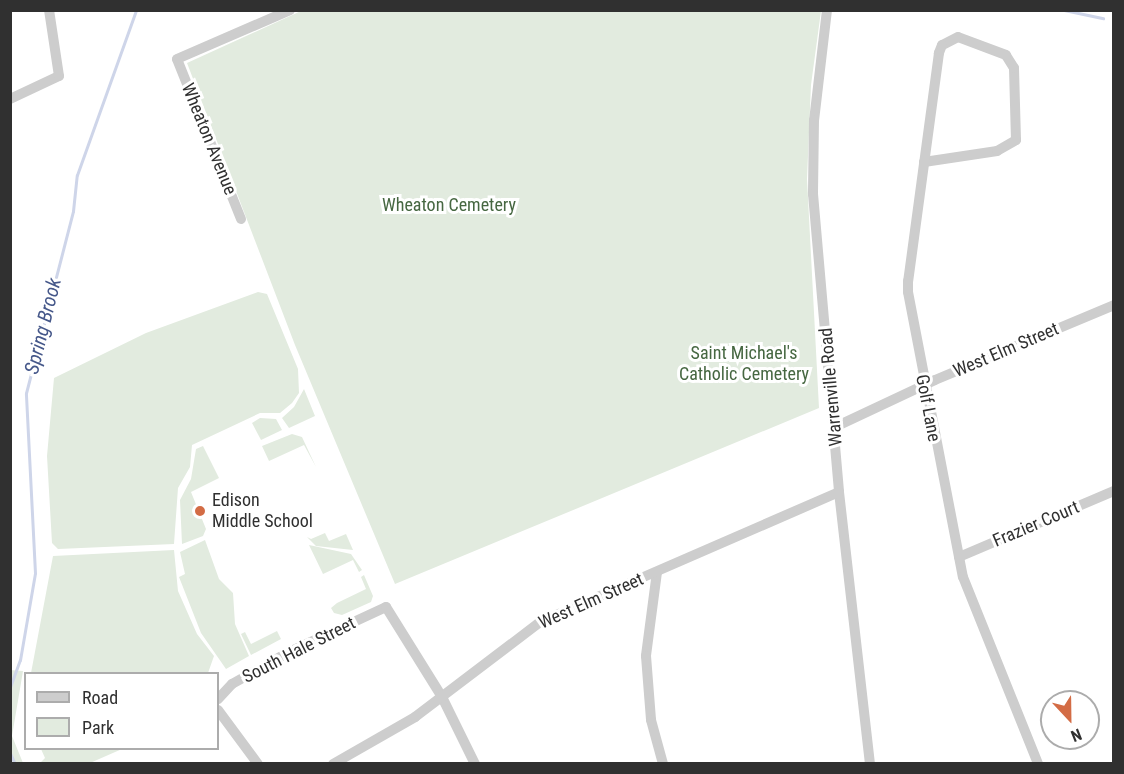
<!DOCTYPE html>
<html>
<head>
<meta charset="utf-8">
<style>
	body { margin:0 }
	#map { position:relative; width:1124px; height:774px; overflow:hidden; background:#fff; font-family:"Roboto Condensed",sans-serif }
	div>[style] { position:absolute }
	.green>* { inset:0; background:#e2ebdf }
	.stream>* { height:3px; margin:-1.5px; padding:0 1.5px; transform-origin:1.5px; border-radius:1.5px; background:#ced5e9 }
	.street>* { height:10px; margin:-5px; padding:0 5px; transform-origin:5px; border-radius:5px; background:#cdcdcd }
	.dots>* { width:16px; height:16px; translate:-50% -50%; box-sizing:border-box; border:3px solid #fff; border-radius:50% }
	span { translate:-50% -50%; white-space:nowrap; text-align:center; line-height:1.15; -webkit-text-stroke:6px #fff; paint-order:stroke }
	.street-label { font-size:18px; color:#303030 }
	.park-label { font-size:18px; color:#466741 }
	.poi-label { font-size:18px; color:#303030 }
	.left { translate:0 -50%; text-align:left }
	.water-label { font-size:20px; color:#46588a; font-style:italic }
	.frame { position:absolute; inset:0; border:12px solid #303030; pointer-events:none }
	.legend { position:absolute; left:24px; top:672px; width:195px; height:78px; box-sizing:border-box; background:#fff; border:2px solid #acacac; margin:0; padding:8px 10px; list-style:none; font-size:18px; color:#303030 }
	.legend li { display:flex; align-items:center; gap:12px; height:30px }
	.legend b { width:30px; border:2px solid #acacac }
	.north { position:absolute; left:1040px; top:690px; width:60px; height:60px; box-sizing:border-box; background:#fff; border:2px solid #acacac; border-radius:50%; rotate:158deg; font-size:16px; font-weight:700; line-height:24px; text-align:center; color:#303030 }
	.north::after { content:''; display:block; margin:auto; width:21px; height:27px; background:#d36c45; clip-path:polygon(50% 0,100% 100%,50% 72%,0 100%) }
</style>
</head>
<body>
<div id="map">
	<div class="green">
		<i style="clip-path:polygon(301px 11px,821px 11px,811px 85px,807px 179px,819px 408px,395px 584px,295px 345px,187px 63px)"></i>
		<i style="clip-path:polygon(258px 292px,267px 294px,298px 369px,299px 393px,292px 403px,280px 413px,260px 413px,192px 445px,190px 467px,178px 488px,174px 544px,58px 549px,52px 543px,47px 456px,54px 378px,146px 333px)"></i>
		<i style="clip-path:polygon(304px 389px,315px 416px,289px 428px,282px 418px,294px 407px)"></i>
		<i style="clip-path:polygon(260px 418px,276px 419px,282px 430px,261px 440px,252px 423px)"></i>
		<i style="clip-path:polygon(292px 434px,302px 437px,316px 467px,304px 445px,269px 461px,262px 446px)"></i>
		<i style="clip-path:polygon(203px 446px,219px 478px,191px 492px,206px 529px,203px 536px,182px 544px,180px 500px,191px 479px,196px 449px)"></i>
		<i style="clip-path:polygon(325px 533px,329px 541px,346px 534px,353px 550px,316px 546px,307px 537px,311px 539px)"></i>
		<i style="clip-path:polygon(205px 540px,219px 579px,233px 593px,235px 624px,249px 656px,226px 669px,201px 633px,179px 577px,185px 574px,180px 552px)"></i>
		<i style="clip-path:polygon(309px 545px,351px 554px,362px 570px,359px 572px,353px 560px,323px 574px)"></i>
		<i style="clip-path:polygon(174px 550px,178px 591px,197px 634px,214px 656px,208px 673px,31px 673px,53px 556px)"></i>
		<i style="clip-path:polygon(364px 575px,373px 596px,371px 602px,342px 615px,334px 613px,331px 608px,337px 603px,366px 589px,361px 577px)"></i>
		<i style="clip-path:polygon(277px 631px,281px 639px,251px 655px,241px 634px,245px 632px,251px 644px)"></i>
		<i style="clip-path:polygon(10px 670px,23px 671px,12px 736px,23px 763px,11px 763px)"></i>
		<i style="clip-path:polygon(41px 749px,122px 749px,90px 763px,40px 763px,45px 758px)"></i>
	</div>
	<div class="stream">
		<i style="left:1064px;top:10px;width:40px;rotate:12deg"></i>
		<i style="left:10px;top:687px;width:29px;rotate:-70deg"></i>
		<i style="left:20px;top:660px;width:88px;rotate:-80.2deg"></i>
		<i style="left:35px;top:573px;width:180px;rotate:-92.9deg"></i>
		<i style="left:26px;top:393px;width:188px;rotate:-75.5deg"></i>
		<i style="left:73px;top:211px;width:36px;rotate:-84deg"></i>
		<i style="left:77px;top:175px;width:175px;rotate:-70.3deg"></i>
		<i style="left:10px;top:753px;width:12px;rotate:66deg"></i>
	</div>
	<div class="street">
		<i style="left:827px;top:10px;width:111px;rotate:96.7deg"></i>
		<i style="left:814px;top:120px;width:74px;rotate:90.8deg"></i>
		<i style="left:813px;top:194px;width:299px;rotate:85deg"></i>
		<i style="left:839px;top:492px;width:274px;rotate:83.5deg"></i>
		<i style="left:10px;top:99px;width:54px;rotate:-25.1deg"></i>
		<i style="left:59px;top:76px;width:67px;rotate:-98.6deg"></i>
		<i style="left:924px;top:162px;width:74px;rotate:-8.6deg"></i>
		<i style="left:997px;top:151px;width:22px;rotate:-30deg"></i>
		<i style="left:1016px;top:140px;width:72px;rotate:-91.6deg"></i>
		<i style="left:1014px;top:68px;width:15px;rotate:-122deg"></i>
		<i style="left:1006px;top:55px;width:51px;rotate:-159.4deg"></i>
		<i style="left:958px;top:37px;width:18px;rotate:153deg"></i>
		<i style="left:942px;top:45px;width:9px;rotate:111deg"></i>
		<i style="left:939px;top:53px;width:230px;rotate:97.7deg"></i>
		<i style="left:908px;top:281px;width:11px;rotate:90deg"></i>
		<i style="left:908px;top:292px;width:290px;rotate:79.1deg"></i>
		<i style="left:963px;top:577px;width:201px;rotate:68.1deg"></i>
		<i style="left:241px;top:219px;width:172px;rotate:-111.8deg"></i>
		<i style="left:177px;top:59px;width:123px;rotate:-23.4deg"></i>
		<i style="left:835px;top:427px;width:110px;rotate:-25.2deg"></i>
		<i style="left:935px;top:380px;width:194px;rotate:-22.7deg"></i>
		<i style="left:959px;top:557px;width:168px;rotate:-23.1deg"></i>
		<i style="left:657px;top:572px;width:85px;rotate:97.5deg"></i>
		<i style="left:646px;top:656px;width:64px;rotate:85.5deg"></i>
		<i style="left:651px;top:720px;width:46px;rotate:74.7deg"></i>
		<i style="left:218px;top:699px;width:21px;rotate:-47deg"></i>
		<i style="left:232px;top:684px;width:65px;rotate:-29.3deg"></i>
		<i style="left:289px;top:652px;width:107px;rotate:-24.9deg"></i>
		<i style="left:386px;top:607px;width:106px;rotate:58.1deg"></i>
		<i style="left:442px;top:697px;width:75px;rotate:63.8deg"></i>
		<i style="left:218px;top:710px;width:67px;rotate:53.5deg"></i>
		<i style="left:333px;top:764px;width:95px;rotate:-29.8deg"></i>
		<i style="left:415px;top:717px;width:157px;rotate:-37.2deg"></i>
		<i style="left:540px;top:622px;width:326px;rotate:-23.5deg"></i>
	</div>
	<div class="dots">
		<i style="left:200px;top:511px;background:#d36c45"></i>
	</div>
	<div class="street-label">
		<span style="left:209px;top:139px;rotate:68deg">Wheaton Avenue</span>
		<span style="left:1006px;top:350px;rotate:-23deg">West Elm Street</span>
		<span style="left:831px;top:387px;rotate:-95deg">Warrenville Road</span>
		<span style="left:928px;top:408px;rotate:79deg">Golf Lane</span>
		<span style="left:1036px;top:524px;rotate:-23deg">Frazier Court</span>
		<span style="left:591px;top:601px;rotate:-24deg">West Elm Street</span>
		<span style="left:299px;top:650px;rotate:-27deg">South Hale Street</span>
	</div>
	<div class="park-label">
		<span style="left:449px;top:205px">Wheaton Cemetery</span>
		<span style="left:744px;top:364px">Saint Michael's<br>Catholic Cemetery</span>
	</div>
	<div class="poi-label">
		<span class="left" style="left:212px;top:511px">Edison<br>Middle School</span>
	</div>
	<div class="water-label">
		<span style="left:43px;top:326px;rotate:-76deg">Spring Brook</span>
	</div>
	<div class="frame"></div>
	<ul class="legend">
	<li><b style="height:8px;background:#cdcdcd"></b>Road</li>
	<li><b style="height:16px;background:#e2ebdf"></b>Park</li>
	</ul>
	<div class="north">N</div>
</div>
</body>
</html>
